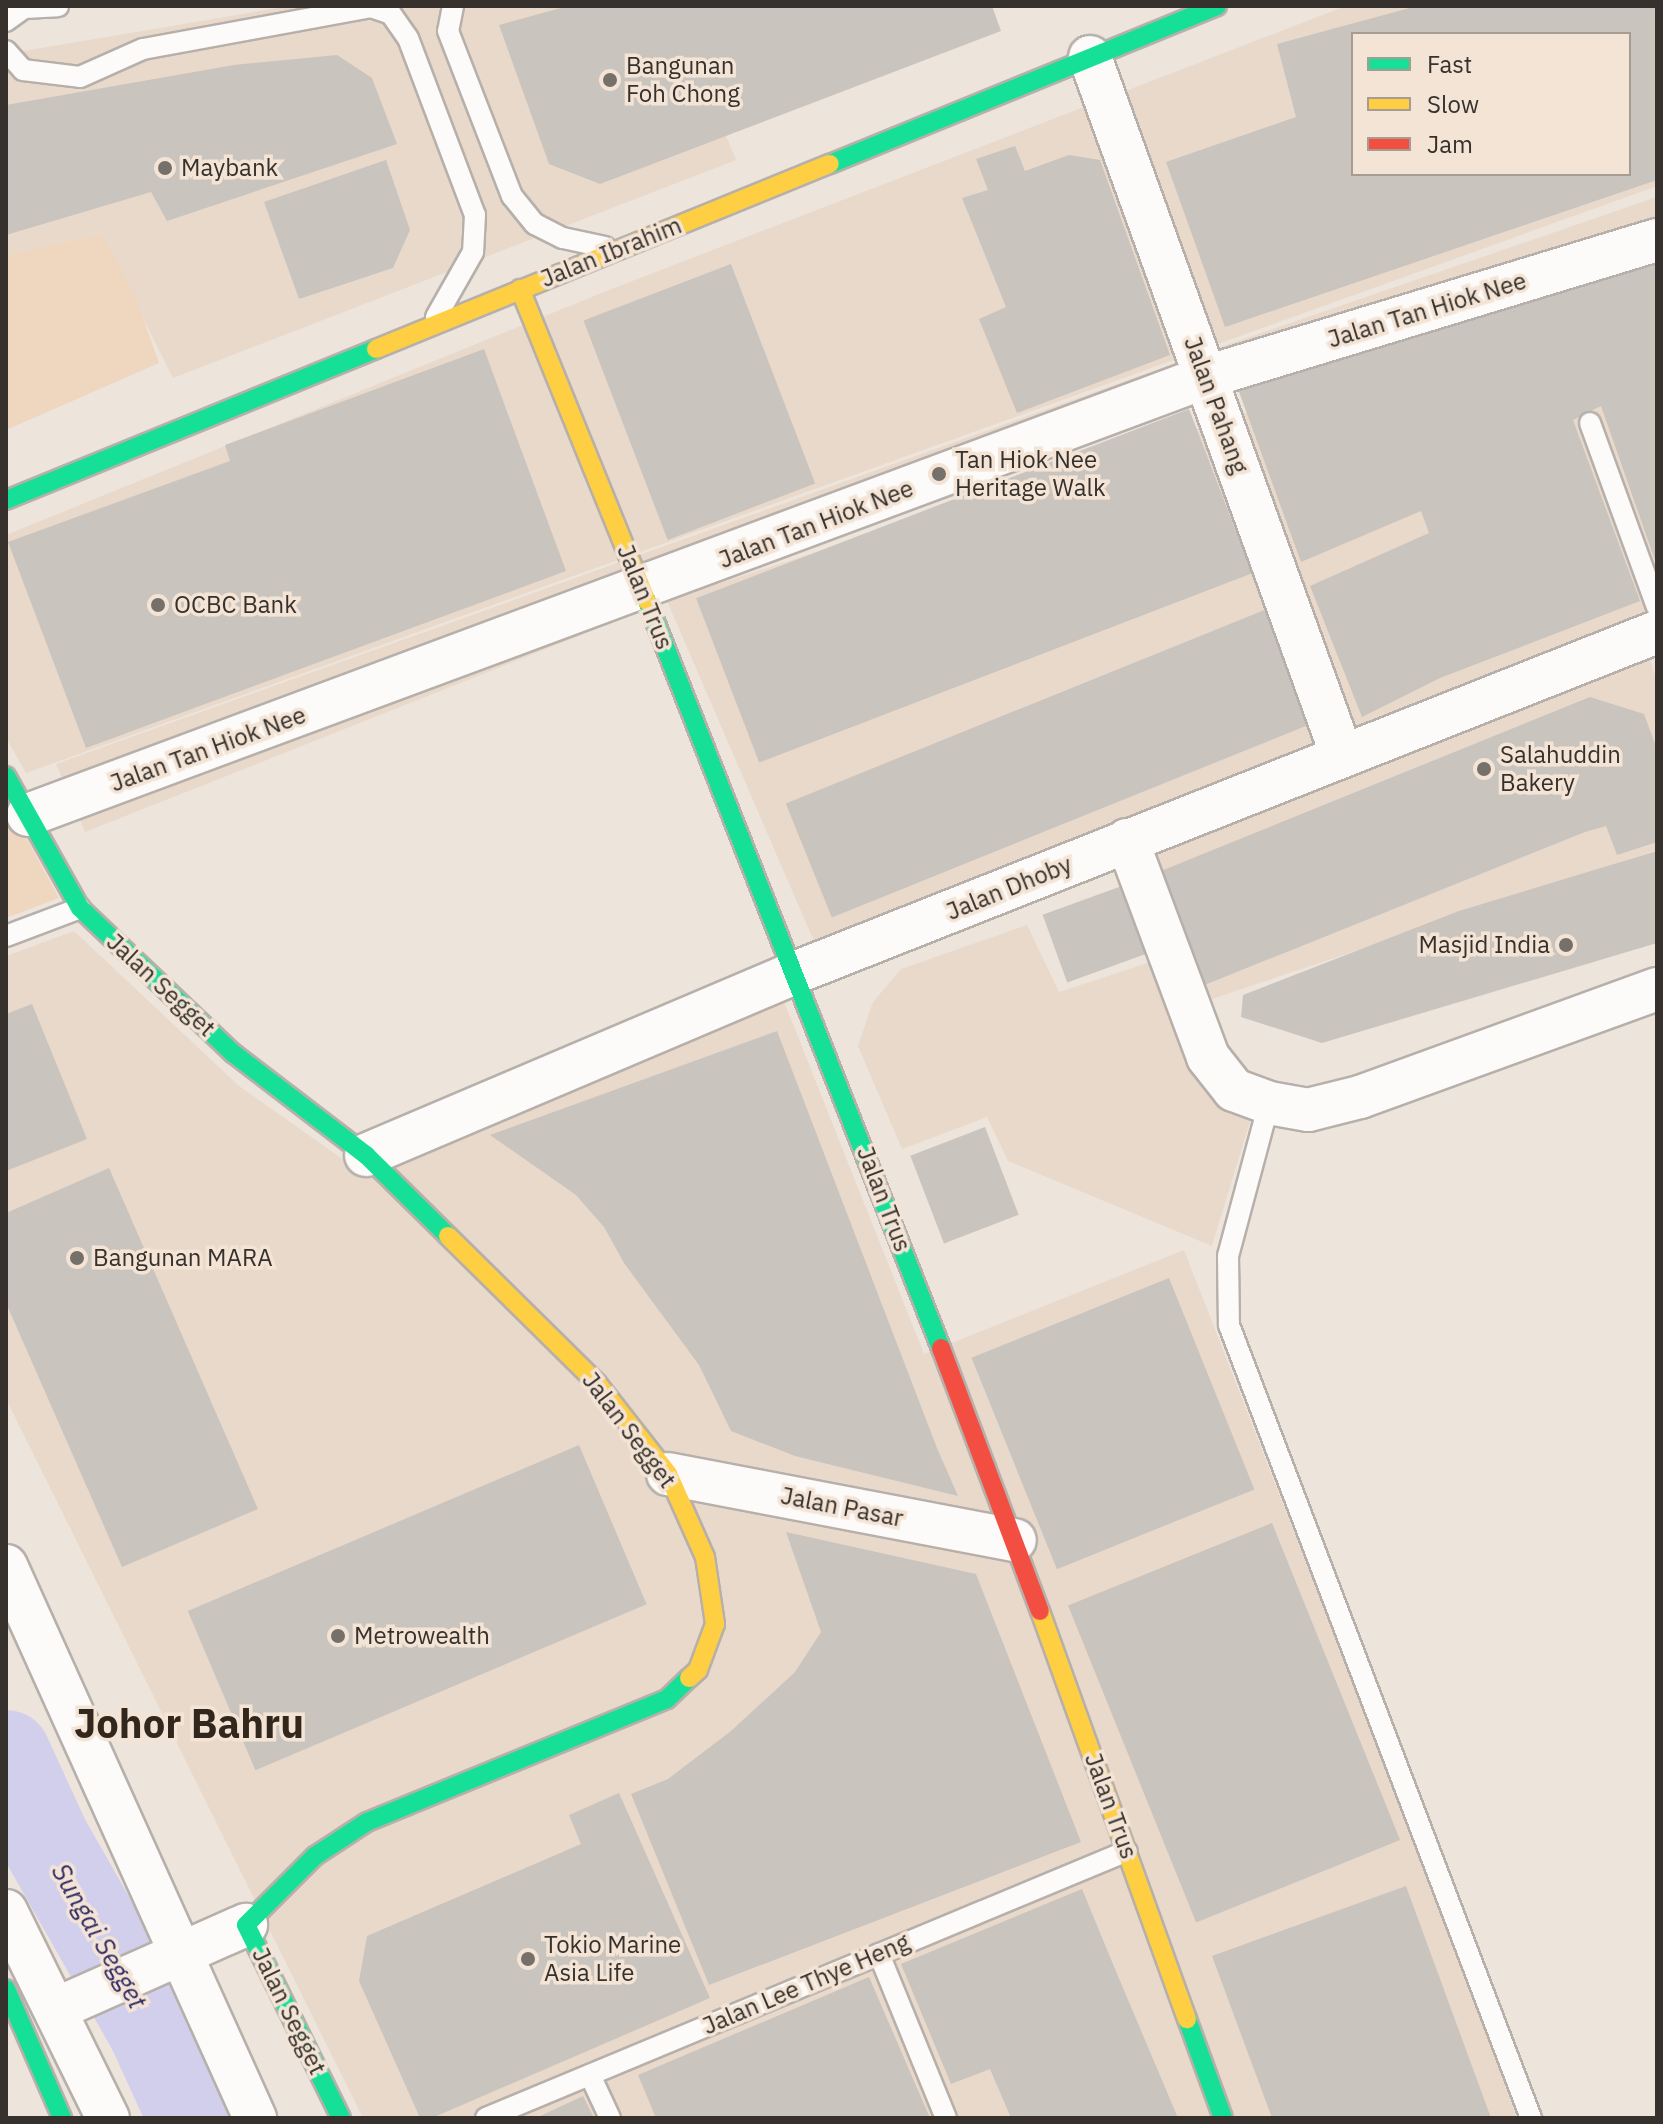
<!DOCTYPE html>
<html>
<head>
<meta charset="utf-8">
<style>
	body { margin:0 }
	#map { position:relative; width:1663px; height:2124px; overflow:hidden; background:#ede4dc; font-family:"IBM Plex Sans",sans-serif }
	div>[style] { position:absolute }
	.built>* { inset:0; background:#e8d9cb }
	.green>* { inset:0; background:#efd6bf }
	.river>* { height:90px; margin:-45px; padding:0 45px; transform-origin:45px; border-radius:45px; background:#d2cfed }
	.building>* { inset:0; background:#cac4be; transform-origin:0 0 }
	.roads { filter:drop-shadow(2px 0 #b7b0aa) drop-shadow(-2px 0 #b7b0aa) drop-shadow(0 2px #b7b0aa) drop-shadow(0 -2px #b7b0aa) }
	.lane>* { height:20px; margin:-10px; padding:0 10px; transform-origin:10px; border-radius:10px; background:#fcfbfa }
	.street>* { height:42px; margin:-21px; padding:0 21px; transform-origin:21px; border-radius:21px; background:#fcfbfa }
	.fast>* { height:18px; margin:-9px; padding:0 9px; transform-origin:9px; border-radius:9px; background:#16e098 }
	.slow>* { height:18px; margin:-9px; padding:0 9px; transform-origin:9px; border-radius:9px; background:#ffcf43 }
	.jam>* { height:18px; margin:-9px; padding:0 9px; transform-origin:9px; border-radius:9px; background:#f24e42 }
	.dots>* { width:22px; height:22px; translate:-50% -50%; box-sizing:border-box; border:4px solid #f3e4d6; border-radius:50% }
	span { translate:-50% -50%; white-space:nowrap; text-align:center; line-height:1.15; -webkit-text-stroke:7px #f3e4d6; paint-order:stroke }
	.poi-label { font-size:24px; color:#36312c }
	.left { translate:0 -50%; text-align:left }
	.right { translate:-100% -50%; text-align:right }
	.street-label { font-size:24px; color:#36312c }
	.water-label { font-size:26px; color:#332d64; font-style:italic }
	.town-label { font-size:40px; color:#32271d; font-weight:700 }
	.frame { position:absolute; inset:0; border:8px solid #36312c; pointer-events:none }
	.legend { position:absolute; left:1351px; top:32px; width:280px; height:144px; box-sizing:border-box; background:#f3e4d6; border:2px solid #a79c92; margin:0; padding:10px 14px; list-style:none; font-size:24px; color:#36312c }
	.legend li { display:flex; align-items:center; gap:16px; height:40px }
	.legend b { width:40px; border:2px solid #a79c92 }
</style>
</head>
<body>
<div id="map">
	<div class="built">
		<i style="clip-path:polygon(290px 6px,673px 6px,736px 160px,173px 378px,101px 234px,6px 255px,6px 54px)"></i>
		<i style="clip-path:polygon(evenodd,1346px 6px,1657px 6px,1657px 186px,26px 773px,6px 738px,6px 535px,609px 290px,1346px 6px,1353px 34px,1629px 34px,1629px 174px,1353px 174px,1353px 34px)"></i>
		<i style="clip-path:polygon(1657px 197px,1657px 262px,1224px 393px,693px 592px,1657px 280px,1657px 657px,1650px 660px,1657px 682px,1657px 850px,1197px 1004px,1143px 855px,832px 983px,667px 601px,85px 832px,56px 764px,1209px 351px)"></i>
		<i style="clip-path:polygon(1027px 925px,1059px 992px,1160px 959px,1206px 1090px,1250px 1121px,1212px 1246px,1008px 1161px,987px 1117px,902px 1149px,858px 1046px,873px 1002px,901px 969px)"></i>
		<i style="clip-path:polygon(74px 931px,239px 1086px,365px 1175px,783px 999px,924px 1354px,1184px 1250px,1430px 1881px,1517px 2118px,363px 2118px,6px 1399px,6px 956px)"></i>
	</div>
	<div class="green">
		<i style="clip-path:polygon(101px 234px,133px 290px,159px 363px,6px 430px,6px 255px)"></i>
		<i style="clip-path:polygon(6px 800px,59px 898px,6px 918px)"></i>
	</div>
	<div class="river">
		<i style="left:6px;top:1755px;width:94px;rotate:65.4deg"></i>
		<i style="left:45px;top:1840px;width:216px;rotate:60.4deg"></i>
		<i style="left:152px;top:2028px;width:99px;rotate:65.5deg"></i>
	</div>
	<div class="building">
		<i style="clip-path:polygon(568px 6px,992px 6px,1001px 31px,600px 184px,549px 164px,499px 25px)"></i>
		<i style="clip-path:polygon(evenodd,1417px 6px,1657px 6px,1657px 180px,1225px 327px,1166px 162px,1296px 117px,1277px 44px,1417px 6px,1353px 34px,1629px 34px,1629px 174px,1353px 174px,1353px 34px)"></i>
		<i style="clip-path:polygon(337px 55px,372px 78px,397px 144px,167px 221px,151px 192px,6px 235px,6px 105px,234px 65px)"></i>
		<i style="clip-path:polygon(1015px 146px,1025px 171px,1069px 155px,1100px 160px,1170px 355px,1017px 413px,979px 319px,1006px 307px,962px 198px,988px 190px,976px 159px)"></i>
		<i style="clip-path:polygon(386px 160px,410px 230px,393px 268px,299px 299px,264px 202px)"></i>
		<i style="clip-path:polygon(1657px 262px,1657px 566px,1601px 406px,1573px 420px,1640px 601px,1440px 678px,1362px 717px,1310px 586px,1429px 533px,1421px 511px,1301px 562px,1238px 389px)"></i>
		<i style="left:731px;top:264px;width:235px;height:158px;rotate:69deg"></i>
		<i style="clip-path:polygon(484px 349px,566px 571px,86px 748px,8px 542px,230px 461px,225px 445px)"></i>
		<i style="left:1189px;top:409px;width:176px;height:528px;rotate:69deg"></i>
		<i style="left:1267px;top:609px;width:123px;height:519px;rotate:68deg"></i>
		<i style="clip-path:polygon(1590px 697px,1644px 714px,1657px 749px,1657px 842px,1617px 855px,1606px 826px,1585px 832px,1202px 986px,1156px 873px)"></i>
		<i style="clip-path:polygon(1657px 851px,1657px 943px,1322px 1043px,1241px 1017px,1243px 995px,1459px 911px)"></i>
		<i style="left:1130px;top:883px;width:72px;height:93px;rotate:70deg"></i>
		<i style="clip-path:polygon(32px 1004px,87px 1139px,6px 1171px,6px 1014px)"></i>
		<i style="clip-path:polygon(777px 1031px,937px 1448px,958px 1496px,795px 1456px,731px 1431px,699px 1365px,624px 1263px,604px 1227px,576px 1195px,490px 1135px)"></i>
		<i style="left:985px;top:1127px;width:94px;height:80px;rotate:69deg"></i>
		<i style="clip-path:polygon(109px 1168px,258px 1509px,122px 1567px,6px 1303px,6px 1213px)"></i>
		<i style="left:1169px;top:1278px;width:228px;height:213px;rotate:68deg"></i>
		<i style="left:579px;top:1445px;width:173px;height:425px;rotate:67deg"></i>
		<i style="left:1272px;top:1523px;width:342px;height:220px;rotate:68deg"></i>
		<i style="clip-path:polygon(786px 1532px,976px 1574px,1081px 1842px,709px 1985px,631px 1794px,668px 1779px,731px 1731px,795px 1672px,821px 1632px)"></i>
		<i style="clip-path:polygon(619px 1793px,710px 1998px,432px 2118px,420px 2118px,359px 1981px,367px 1936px,581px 1844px,569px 1815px)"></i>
		<i style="clip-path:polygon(1406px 1886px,1491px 2118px,1272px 2118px,1212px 1956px)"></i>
		<i style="clip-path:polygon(1082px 1889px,1115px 1969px,1178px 2118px,1011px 2118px,990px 2069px,951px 2084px,901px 1964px)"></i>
		<i style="clip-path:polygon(869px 1977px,930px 2118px,656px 2118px,638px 2075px)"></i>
		<i style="clip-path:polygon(583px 2096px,594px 2118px,536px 2118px)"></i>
	</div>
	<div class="roads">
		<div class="lane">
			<i style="left:453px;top:6px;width:25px;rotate:101deg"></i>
			<i style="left:448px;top:31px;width:177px;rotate:68.8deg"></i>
			<i style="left:512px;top:196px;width:36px;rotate:51deg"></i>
			<i style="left:535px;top:224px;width:31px;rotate:27deg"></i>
			<i style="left:563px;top:238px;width:43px;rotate:12.1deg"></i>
			<i style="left:371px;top:7px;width:21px;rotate:19deg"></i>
			<i style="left:391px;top:14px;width:29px;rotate:55deg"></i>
			<i style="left:408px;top:38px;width:189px;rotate:69.3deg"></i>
			<i style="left:475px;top:215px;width:37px;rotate:93deg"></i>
			<i style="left:473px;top:252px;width:75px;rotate:119.6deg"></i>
			<i style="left:6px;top:21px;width:22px;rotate:-36deg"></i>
			<i style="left:24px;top:8px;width:34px;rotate:-3deg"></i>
			<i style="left:6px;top:51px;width:25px;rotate:48deg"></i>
			<i style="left:23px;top:70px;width:57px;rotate:7deg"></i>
			<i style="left:80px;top:77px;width:69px;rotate:-24deg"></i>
			<i style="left:143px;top:49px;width:238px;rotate:-10.4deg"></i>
			<i style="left:1590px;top:423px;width:196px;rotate:70deg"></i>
			<i style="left:6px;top:936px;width:79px;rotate:-20.7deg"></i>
			<i style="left:1269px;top:1103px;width:158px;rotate:105deg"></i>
			<i style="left:1228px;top:1256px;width:69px;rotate:89.2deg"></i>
			<i style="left:1229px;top:1325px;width:849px;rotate:69.15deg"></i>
			<i style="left:879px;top:1954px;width:177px;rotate:67.8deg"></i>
			<i style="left:590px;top:2075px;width:47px;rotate:65.1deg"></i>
			<i style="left:486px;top:2118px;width:694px;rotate:-22.61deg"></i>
		</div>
		<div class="street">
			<i style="left:1090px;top:57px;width:740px;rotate:70.17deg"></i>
			<i style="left:28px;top:815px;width:1257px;rotate:-20.4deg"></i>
			<i style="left:1206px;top:377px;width:471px;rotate:-16.9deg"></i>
			<i style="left:1127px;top:840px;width:232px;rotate:69.5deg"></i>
			<i style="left:1208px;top:1057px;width:42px;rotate:51.8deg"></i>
			<i style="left:1234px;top:1090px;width:37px;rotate:20deg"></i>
			<i style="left:1269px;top:1103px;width:40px;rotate:10deg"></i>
			<i style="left:1308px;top:1110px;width:54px;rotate:-14deg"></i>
			<i style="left:1360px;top:1097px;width:316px;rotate:-20deg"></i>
			<i style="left:366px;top:1155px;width:468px;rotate:-23deg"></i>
			<i style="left:797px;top:972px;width:925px;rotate:-21.57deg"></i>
			<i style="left:668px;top:1474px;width:353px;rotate:10.8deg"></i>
			<i style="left:6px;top:1566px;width:606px;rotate:65.72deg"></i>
			<i style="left:6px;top:1911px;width:231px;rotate:63.8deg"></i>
			<i style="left:56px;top:2009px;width:208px;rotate:-23.9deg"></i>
		</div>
		<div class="fast">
			<i style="left:830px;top:164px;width:418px;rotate:-22.2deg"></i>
			<i style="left:6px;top:500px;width:400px;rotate:-22.2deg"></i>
			<i style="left:647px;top:601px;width:803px;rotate:68.52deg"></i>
			<i style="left:6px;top:776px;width:151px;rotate:60.7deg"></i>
			<i style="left:80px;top:908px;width:211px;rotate:43.5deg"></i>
			<i style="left:233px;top:1053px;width:168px;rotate:37.5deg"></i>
			<i style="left:366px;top:1155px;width:115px;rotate:44.6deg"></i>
			<i style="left:6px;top:1989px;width:141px;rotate:66.5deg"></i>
			<i style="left:1187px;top:2019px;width:105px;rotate:70deg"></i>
			<i style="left:341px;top:2118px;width:215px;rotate:-116.2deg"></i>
			<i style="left:246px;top:1925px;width:98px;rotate:-45deg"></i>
			<i style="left:315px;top:1856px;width:62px;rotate:-33.2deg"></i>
			<i style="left:367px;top:1822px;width:324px;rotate:-22.3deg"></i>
			<i style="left:667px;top:1699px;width:30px;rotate:-44deg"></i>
		</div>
		<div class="slow">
			<i style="left:520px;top:289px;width:337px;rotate:67.9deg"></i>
			<i style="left:376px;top:349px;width:490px;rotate:-22.2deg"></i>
			<i style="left:448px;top:1236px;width:209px;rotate:44.6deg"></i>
			<i style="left:597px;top:1383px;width:115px;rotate:52deg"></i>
			<i style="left:668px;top:1474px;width:91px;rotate:66deg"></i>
			<i style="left:705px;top:1557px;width:68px;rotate:81.5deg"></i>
			<i style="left:715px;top:1624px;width:49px;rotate:110.3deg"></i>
			<i style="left:698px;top:1670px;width:12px;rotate:138deg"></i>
			<i style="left:1040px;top:1611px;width:434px;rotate:70.2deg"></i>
		</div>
		<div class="jam">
			<i style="left:941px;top:1348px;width:281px;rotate:69.4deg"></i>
		</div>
	</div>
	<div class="dots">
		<i style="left:610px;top:80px;background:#76706a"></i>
		<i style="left:165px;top:168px;background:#76706a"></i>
		<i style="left:939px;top:474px;background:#76706a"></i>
		<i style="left:158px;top:605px;background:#76706a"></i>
		<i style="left:1484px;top:769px;background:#76706a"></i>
		<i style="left:1566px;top:945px;background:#76706a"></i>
		<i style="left:77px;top:1258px;background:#76706a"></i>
		<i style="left:338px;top:1636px;background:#76706a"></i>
		<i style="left:528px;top:1959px;background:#76706a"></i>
	</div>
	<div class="poi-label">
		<span class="left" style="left:626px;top:80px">Bangunan<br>Foh Chong</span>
		<span class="left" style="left:181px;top:168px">Maybank</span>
		<span class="left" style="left:955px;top:474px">Tan Hiok Nee<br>Heritage Walk</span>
		<span class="left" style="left:174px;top:605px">OCBC Bank</span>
		<span class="left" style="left:1500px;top:769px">Salahuddin<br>Bakery</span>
		<span class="right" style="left:1550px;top:945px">Masjid India</span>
		<span class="left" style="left:93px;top:1258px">Bangunan MARA</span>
		<span class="left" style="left:354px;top:1636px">Metrowealth</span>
		<span class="left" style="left:544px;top:1959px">Tokio Marine<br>Asia Life</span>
	</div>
	<div class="street-label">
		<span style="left:611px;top:252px;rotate:-22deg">Jalan Ibrahim</span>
		<span style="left:1427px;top:310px;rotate:-17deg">Jalan Tan Hiok Nee</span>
		<span style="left:1216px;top:405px;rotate:70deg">Jalan Pahang</span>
		<span style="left:816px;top:524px;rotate:-21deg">Jalan Tan Hiok Nee</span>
		<span style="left:645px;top:597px;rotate:68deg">Jalan Trus</span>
		<span style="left:208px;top:749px;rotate:-20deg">Jalan Tan Hiok Nee</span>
		<span style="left:1009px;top:888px;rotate:-22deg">Jalan Dhoby</span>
		<span style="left:161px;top:985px;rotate:43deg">Jalan Segget</span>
		<span style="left:884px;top:1199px;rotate:69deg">Jalan Trus</span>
		<span style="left:629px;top:1430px;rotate:53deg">Jalan Segget</span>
		<span style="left:842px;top:1507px;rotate:11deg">Jalan Pasar</span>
		<span style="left:1111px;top:1806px;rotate:70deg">Jalan Trus</span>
		<span style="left:806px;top:1984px;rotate:-23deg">Jalan Lee Thye Heng</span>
		<span style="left:289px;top:2011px;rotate:64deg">Jalan Segget</span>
	</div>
	<div class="water-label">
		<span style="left:99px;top:1936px;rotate:60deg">Sungai Segget</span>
	</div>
	<div class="town-label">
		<span style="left:189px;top:1723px">Johor Bahru</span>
	</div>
	<div class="frame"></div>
	<ul class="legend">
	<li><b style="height:10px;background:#16e098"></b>Fast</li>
	<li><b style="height:10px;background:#ffcf43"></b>Slow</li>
	<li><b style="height:10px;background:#f24e42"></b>Jam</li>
	</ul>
</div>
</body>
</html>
